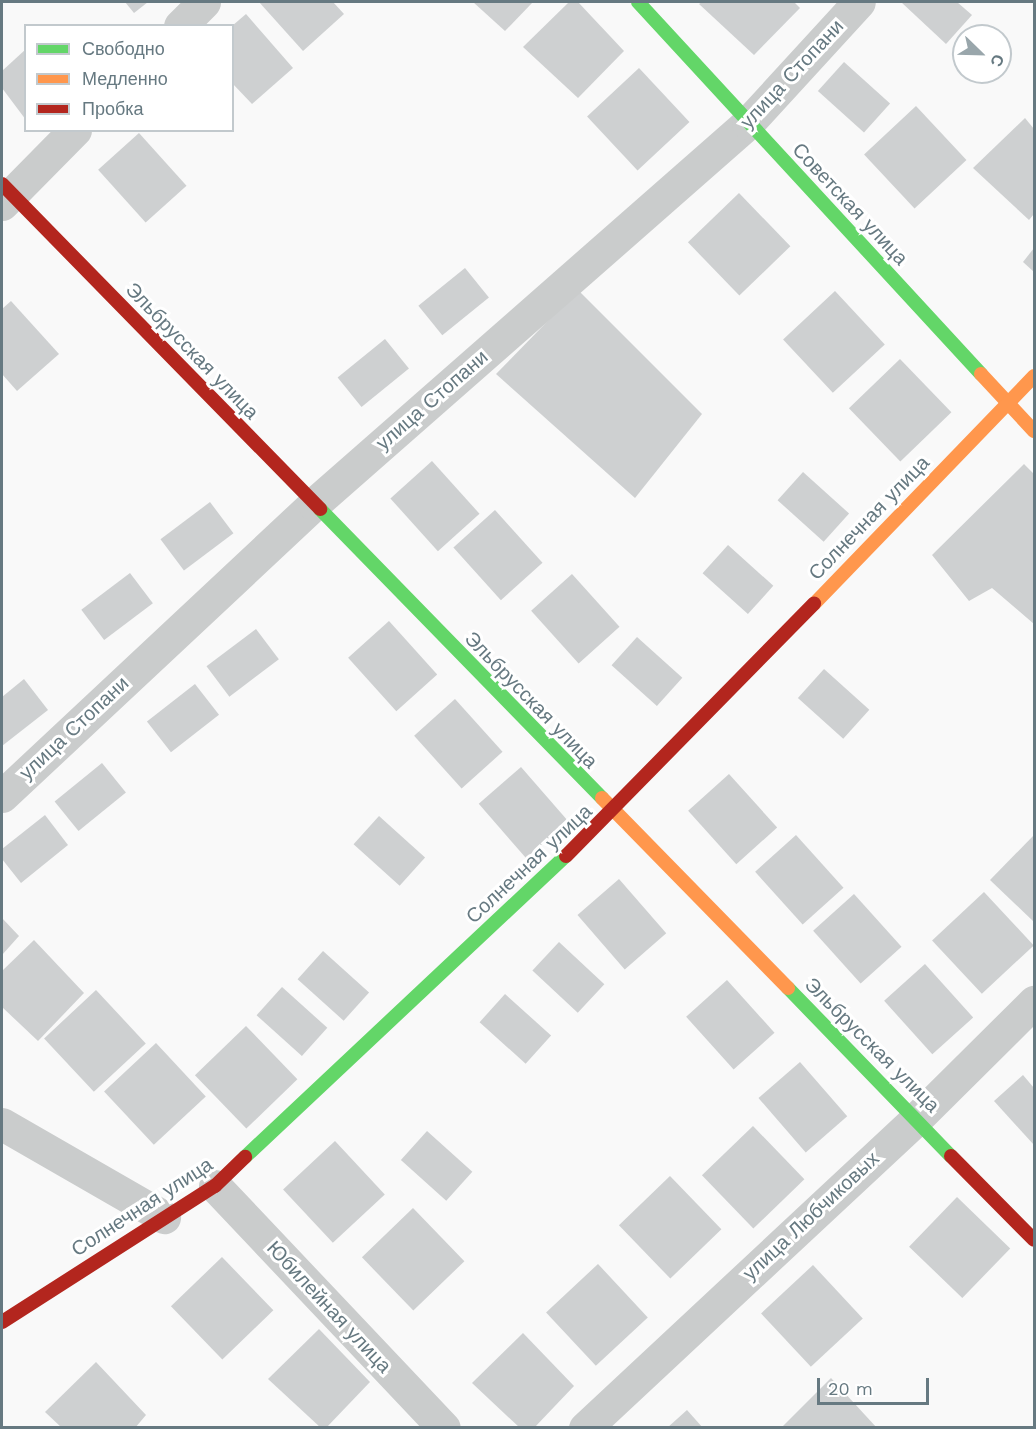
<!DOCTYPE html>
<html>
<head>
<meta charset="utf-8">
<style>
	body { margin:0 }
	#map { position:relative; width:1036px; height:1429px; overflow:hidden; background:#f9f9f9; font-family:"Work Sans",sans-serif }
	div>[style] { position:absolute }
	.building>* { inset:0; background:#ced0d1; transform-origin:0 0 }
	.street>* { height:33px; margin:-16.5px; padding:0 16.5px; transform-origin:16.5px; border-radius:16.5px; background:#cacccc }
	.fast>* { height:14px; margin:-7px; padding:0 7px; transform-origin:7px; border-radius:7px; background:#63d668 }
	.slow>* { height:14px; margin:-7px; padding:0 7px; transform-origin:7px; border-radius:7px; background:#ff974d }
	.jam>* { height:14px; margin:-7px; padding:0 7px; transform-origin:7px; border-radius:7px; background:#b3261e }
	span { translate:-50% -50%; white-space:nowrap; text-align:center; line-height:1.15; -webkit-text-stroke:6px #fff; paint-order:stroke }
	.street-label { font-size:20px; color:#667981 }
	.frame { position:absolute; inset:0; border:3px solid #667981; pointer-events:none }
	.legend { position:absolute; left:24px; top:24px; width:210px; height:108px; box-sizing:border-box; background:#fff; border:2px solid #c2c9cd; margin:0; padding:8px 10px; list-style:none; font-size:18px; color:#667981 }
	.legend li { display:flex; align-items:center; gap:12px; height:30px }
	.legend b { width:30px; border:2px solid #c2c9cd }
	.north { position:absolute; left:952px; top:24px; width:60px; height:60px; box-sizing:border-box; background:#fff; border:2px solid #c2c9cd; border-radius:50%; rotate:113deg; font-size:16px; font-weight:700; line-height:24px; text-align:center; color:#667981 }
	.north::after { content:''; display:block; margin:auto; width:21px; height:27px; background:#99a6ab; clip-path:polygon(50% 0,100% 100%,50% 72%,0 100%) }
	.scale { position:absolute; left:817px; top:1378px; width:112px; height:27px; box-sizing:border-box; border:3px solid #667981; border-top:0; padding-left:8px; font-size:18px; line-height:21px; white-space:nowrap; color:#667981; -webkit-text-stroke:4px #fff; paint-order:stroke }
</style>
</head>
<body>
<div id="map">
	<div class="building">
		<i style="clip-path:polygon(125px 2px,148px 2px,134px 13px)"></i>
		<i style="clip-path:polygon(259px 2px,333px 2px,344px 14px,303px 51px)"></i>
		<i style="clip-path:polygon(473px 2px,533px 2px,505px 31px)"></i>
		<i style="clip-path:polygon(569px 2px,578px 2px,624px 51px,578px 98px,523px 47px)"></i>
		<i style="clip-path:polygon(702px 2px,794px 2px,800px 8px,754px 55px,699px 4px)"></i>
		<i style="clip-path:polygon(901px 2px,957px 2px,972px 15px,946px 44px)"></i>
		<i style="clip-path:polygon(246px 14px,293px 68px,252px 104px,232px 83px,232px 26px)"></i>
		<i style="clip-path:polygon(26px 49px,26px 120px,2px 88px,2px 71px)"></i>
		<i style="left:844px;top:62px;width:62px;height:39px;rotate:42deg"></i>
		<i style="left:639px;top:68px;width:74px;height:71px;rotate:47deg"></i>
		<i style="left:916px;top:106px;width:74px;height:71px;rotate:47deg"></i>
		<i style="clip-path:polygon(1025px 118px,1034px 129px,1034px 214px,1029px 220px,973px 168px)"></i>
		<i style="left:139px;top:133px;width:71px;height:55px;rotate:48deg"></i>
		<i style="left:739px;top:193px;width:74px;height:71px;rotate:46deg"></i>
		<i style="clip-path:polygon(1034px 248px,1034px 272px,1023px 262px)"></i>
		<i style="left:465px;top:268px;width:38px;height:60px;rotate:51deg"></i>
		<i style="clip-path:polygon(578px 290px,702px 414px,635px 498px,496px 374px)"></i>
		<i style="left:835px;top:291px;width:73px;height:71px;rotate:47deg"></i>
		<i style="clip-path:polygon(11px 301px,59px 354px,17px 391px,2px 374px,2px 309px)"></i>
		<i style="left:385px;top:339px;width:38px;height:61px;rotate:51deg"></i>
		<i style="left:900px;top:359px;width:74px;height:71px;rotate:46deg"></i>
		<i style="left:432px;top:461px;width:71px;height:56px;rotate:48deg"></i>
		<i style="clip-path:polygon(1024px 464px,1034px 474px,1034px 624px,992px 588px,969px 601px,932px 555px)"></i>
		<i style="left:803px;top:472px;width:62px;height:38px;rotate:42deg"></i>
		<i style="left:210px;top:502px;width:39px;height:62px;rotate:53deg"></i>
		<i style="left:495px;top:510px;width:71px;height:56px;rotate:48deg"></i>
		<i style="left:728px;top:545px;width:61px;height:38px;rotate:42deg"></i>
		<i style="left:130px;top:573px;width:38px;height:61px;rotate:53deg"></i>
		<i style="left:572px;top:574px;width:71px;height:55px;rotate:48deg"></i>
		<i style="left:389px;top:621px;width:72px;height:55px;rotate:48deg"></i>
		<i style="left:256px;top:629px;width:38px;height:62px;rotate:53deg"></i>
		<i style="left:637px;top:637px;width:61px;height:38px;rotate:42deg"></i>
		<i style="left:824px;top:669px;width:61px;height:39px;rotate:42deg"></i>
		<i style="clip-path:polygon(24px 679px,48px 710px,2px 746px,2px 697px)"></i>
		<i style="left:195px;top:684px;width:39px;height:61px;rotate:52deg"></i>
		<i style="left:455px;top:699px;width:71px;height:55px;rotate:48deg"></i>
		<i style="left:102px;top:763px;width:38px;height:61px;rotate:51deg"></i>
		<i style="left:521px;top:767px;width:72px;height:56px;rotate:49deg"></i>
		<i style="left:729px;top:774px;width:72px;height:55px;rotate:48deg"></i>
		<i style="clip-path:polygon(45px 815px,68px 845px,21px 883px,2px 859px,2px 849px)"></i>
		<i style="left:379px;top:816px;width:62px;height:38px;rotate:42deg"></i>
		<i style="left:796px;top:835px;width:71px;height:55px;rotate:48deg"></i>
		<i style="clip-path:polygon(1034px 835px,1034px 922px,990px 880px)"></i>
		<i style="left:619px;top:879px;width:72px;height:55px;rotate:49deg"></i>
		<i style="left:984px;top:892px;width:73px;height:71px;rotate:47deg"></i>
		<i style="left:854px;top:894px;width:71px;height:55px;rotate:48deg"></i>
		<i style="clip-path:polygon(2px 918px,19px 936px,2px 955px)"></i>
		<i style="clip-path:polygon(34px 940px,84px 993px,38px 1041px,2px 1007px,2px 971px)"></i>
		<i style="left:559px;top:942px;width:62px;height:39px;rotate:43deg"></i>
		<i style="left:323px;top:951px;width:62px;height:38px;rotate:42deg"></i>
		<i style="left:925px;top:964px;width:72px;height:55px;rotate:48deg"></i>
		<i style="left:727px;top:980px;width:71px;height:55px;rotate:48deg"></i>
		<i style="left:282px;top:987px;width:61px;height:38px;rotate:42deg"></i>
		<i style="left:96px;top:990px;width:73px;height:71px;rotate:47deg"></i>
		<i style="left:505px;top:994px;width:62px;height:38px;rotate:42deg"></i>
		<i style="left:246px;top:1026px;width:74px;height:71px;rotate:46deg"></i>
		<i style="left:156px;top:1043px;width:73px;height:71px;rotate:47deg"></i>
		<i style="left:800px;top:1062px;width:72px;height:55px;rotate:49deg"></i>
		<i style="clip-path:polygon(1023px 1075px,1034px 1088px,1034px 1145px,994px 1101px)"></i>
		<i style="left:753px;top:1126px;width:74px;height:71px;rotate:46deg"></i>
		<i style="left:427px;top:1131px;width:61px;height:39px;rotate:42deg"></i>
		<i style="left:335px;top:1141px;width:73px;height:71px;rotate:47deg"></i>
		<i style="left:670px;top:1176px;width:74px;height:71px;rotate:46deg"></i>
		<i style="left:957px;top:1197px;width:74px;height:69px;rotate:44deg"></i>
		<i style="left:413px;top:1208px;width:74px;height:71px;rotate:46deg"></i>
		<i style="left:222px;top:1257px;width:74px;height:71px;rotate:46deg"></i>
		<i style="left:598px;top:1264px;width:73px;height:71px;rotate:47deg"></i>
		<i style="left:813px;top:1265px;width:73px;height:71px;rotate:47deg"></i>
		<i style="clip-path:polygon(319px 1329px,370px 1382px,326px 1428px,321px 1428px,268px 1379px)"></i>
		<i style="clip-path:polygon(523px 1333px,574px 1386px,534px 1428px,520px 1428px,472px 1383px)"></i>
		<i style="clip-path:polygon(96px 1362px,146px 1415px,135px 1428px,62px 1428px,45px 1412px)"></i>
		<i style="clip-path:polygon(831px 1378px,877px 1428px,781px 1428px)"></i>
		<i style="clip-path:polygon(687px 1410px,703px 1428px,667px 1428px)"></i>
	</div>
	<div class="street">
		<i style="left:180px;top:26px;width:34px;rotate:-45deg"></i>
		<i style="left:2px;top:204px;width:104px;rotate:-45.4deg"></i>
		<i style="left:2px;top:796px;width:427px;rotate:-43.1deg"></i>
		<i style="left:314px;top:504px;width:578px;rotate:-41.28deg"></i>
		<i style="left:748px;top:123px;width:164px;rotate:-47.5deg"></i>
		<i style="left:2px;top:1124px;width:187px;rotate:29.9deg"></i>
		<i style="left:215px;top:1186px;width:333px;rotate:46.6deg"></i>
		<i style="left:585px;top:1428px;width:454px;rotate:-43deg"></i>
		<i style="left:917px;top:1118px;width:165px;rotate:-44.8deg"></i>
	</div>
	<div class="fast">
		<i style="left:638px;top:2px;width:506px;rotate:47.32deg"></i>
		<i style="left:320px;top:509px;width:404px;rotate:45.7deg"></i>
		<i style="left:788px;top:988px;width:234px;rotate:45.9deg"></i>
		<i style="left:245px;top:1157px;width:440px;rotate:-43.2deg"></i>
	</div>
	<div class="slow">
		<i style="left:981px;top:374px;width:78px;rotate:47.1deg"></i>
		<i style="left:814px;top:604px;width:317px;rotate:-46deg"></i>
		<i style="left:602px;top:798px;width:266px;rotate:45.6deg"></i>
	</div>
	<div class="jam">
		<i style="left:2px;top:184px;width:455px;rotate:45.6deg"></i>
		<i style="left:566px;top:856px;width:354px;rotate:-45.5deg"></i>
		<i style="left:951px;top:1156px;width:118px;rotate:45.3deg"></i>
		<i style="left:2px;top:1322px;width:253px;rotate:-32.6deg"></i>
		<i style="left:215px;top:1186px;width:42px;rotate:-44deg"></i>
	</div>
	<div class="street-label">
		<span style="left:792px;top:74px;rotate:-47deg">улица Стопани</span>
		<span style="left:850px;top:204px;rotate:47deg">Советская улица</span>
		<span style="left:192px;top:351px;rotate:46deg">Эльбрусская улица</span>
		<span style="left:432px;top:400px;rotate:-41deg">улица Стопани</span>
		<span style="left:869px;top:518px;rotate:-46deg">Солнечная улица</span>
		<span style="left:531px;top:700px;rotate:46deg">Эльбрусская улица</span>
		<span style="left:74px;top:728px;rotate:-43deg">улица Стопани</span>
		<span style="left:529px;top:864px;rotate:-43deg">Солнечная улица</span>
		<span style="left:872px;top:1045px;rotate:45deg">Эльбрусская улица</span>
		<span style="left:142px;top:1207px;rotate:-33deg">Солнечная улица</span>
		<span style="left:811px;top:1216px;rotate:-43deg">улица Любчиковых</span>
		<span style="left:329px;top:1307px;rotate:47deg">Юбилейная улица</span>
	</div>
	<div class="frame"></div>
	<ul class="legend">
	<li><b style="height:8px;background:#63d668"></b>Свободно</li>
	<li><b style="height:8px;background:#ff974d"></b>Медленно</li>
	<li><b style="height:8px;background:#b3261e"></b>Пробка</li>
	</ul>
	<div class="north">С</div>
	<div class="scale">20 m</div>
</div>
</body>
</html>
